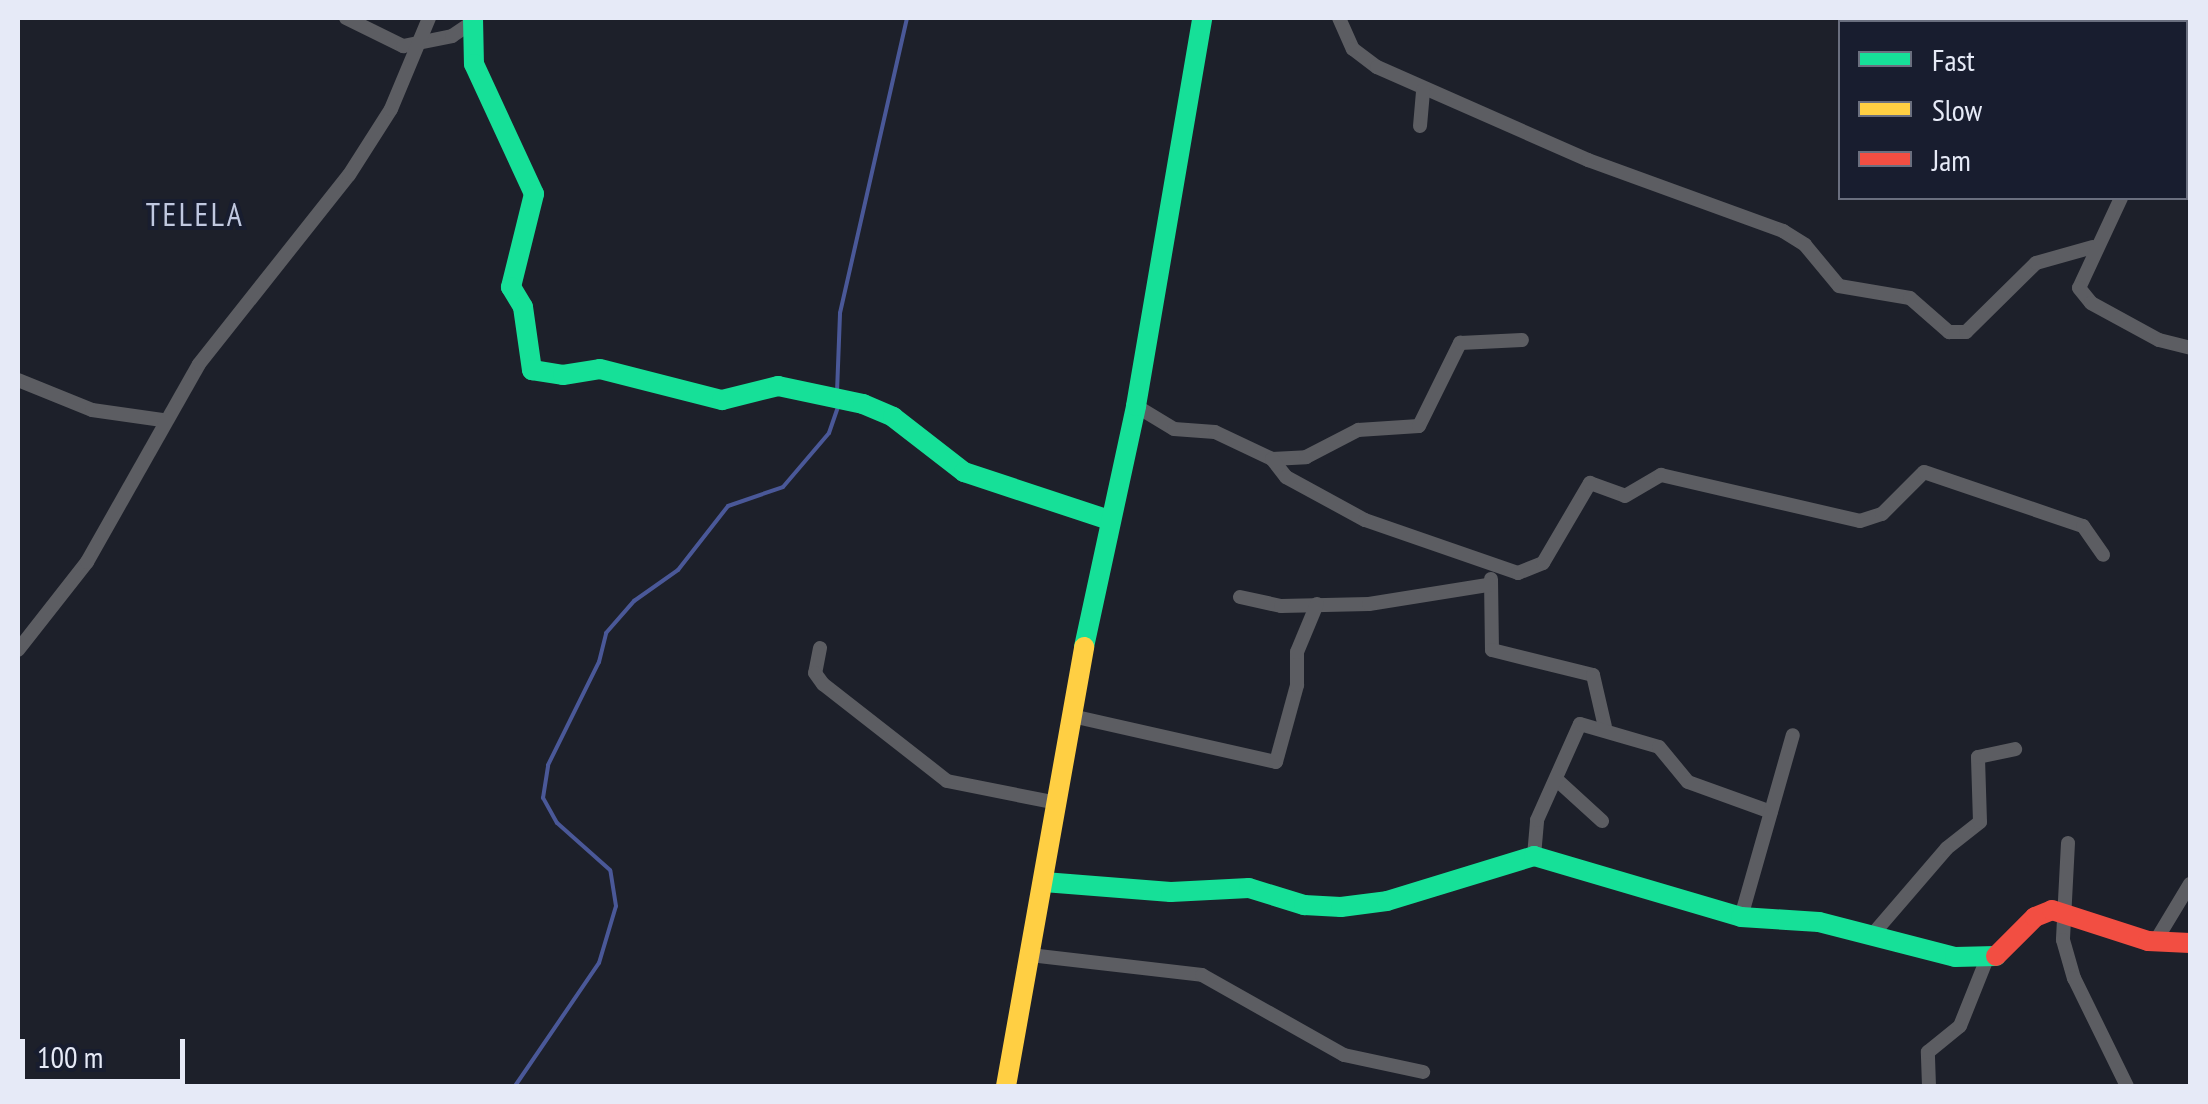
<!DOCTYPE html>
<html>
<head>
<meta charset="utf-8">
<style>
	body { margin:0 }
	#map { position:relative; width:2208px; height:1104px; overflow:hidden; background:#1d202a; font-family:"PT Sans Narrow",sans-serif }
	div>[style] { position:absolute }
	.stream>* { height:4px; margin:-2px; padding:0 2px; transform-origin:2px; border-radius:2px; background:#4a5898 }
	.street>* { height:14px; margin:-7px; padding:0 7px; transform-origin:7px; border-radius:7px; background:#5c5d62 }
	.fast>* { height:20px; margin:-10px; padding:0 10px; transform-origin:10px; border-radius:10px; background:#16e098 }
	.slow>* { height:20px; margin:-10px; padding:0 10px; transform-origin:10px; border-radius:10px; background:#ffcf43 }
	.jam>* { height:20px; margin:-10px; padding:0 10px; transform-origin:10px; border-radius:10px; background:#f24e42 }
	span { translate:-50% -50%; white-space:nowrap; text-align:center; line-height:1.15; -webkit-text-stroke:8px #181d2f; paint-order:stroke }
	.quarter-label { font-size:32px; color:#c0c8e0; letter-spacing:2.5px }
	.frame { position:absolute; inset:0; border:20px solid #e6eaf7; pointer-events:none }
	.legend { position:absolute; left:1838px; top:20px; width:350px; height:180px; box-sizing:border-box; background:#181d2f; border:2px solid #6a6f7f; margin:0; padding:12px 18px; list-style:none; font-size:30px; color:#e6eaf7 }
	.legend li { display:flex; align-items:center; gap:20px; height:50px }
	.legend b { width:50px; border:2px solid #6a6f7f }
	.scale { position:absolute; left:20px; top:1039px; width:165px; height:45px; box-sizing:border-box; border:5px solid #e6eaf7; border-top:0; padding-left:12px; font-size:30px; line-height:35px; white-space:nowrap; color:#e6eaf7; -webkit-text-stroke:8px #181d2f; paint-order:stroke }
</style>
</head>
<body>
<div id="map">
	<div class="stream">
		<i style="left:837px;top:392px;width:79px;rotate:-87.8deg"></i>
		<i style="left:840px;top:313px;width:303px;rotate:-77.2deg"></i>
		<i style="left:515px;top:1086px;width:149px;rotate:-55.7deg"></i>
		<i style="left:599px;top:963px;width:59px;rotate:-73.4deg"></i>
		<i style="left:616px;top:906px;width:36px;rotate:-99deg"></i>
		<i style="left:610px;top:870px;width:71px;rotate:-138.4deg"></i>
		<i style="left:557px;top:823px;width:29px;rotate:-119deg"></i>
		<i style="left:543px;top:798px;width:33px;rotate:-81deg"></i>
		<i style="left:548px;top:765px;width:115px;rotate:-63.7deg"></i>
		<i style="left:599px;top:662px;width:30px;rotate:-76deg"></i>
		<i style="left:606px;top:633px;width:43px;rotate:-48.8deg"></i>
		<i style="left:634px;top:601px;width:54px;rotate:-35.2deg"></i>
		<i style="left:678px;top:570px;width:81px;rotate:-52deg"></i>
		<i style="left:728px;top:506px;width:58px;rotate:-19.1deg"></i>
		<i style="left:783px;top:487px;width:71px;rotate:-49.6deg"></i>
		<i style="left:829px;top:433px;width:28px;rotate:-71deg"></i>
	</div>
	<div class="street">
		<i style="left:346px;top:18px;width:64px;rotate:26.2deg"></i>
		<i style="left:403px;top:46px;width:50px;rotate:-11.5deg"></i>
		<i style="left:452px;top:36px;width:25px;rotate:-34deg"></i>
		<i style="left:1339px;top:18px;width:34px;rotate:66deg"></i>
		<i style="left:1353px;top:49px;width:30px;rotate:37deg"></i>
		<i style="left:1377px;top:67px;width:231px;rotate:23.8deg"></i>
		<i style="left:1588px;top:160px;width:208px;rotate:20deg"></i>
		<i style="left:1783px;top:231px;width:26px;rotate:32deg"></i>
		<i style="left:1805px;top:245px;width:53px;rotate:50.3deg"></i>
		<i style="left:1839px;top:286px;width:72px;rotate:9.6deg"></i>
		<i style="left:1910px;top:298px;width:52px;rotate:41.1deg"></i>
		<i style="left:1949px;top:332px;width:17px"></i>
		<i style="left:1966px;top:332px;width:98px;rotate:-44.6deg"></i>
		<i style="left:2036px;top:263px;width:59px;rotate:-15.7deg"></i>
		<i style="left:1420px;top:126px;width:36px;rotate:-85deg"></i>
		<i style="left:2121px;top:198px;width:99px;rotate:115deg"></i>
		<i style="left:2079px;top:288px;width:19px;rotate:51deg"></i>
		<i style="left:2091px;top:303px;width:77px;rotate:28.6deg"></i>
		<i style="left:2159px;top:340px;width:32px;rotate:14deg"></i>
		<i style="left:18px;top:380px;width:80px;rotate:22.1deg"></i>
		<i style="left:92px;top:410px;width:71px;rotate:8.1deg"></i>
		<i style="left:1136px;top:406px;width:44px;rotate:31.2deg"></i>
		<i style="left:1174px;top:429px;width:41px;rotate:4.2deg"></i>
		<i style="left:1215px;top:432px;width:63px;rotate:25.3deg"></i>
		<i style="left:1272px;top:459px;width:34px;rotate:-3deg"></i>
		<i style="left:1306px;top:457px;width:59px;rotate:-27.4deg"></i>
		<i style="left:1358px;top:430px;width:61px;rotate:-3.8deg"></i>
		<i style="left:1419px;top:426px;width:93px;rotate:-63.7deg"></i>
		<i style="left:1460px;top:343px;width:62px;rotate:-2.8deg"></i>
		<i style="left:1272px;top:459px;width:23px;rotate:52deg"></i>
		<i style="left:1286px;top:477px;width:90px;rotate:28.6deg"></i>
		<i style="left:1365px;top:520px;width:162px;rotate:19.1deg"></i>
		<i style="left:1518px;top:573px;width:27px;rotate:-22deg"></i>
		<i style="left:1543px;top:563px;width:93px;rotate:-59.6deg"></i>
		<i style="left:1590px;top:483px;width:37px;rotate:20deg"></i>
		<i style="left:1625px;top:496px;width:42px;rotate:-30.3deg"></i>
		<i style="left:1661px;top:475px;width:204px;rotate:13deg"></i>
		<i style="left:1860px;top:521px;width:23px;rotate:-18deg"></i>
		<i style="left:1882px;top:514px;width:59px;rotate:-45deg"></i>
		<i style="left:1924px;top:472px;width:168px;rotate:18.8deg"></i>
		<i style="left:2083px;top:526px;width:35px;rotate:55deg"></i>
		<i style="left:1491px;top:579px;width:71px;rotate:89.2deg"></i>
		<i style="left:1492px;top:650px;width:104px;rotate:13.9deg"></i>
		<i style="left:1593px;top:675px;width:53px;rotate:77deg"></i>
		<i style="left:1240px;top:597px;width:42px;rotate:12.4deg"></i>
		<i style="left:1281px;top:606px;width:88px;rotate:-1.3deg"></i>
		<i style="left:1369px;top:604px;width:120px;rotate:-9.1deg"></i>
		<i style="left:820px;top:648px;width:25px;rotate:101deg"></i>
		<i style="left:815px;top:673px;width:14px;rotate:54deg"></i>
		<i style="left:823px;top:684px;width:157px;rotate:38deg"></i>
		<i style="left:947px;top:781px;width:112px;rotate:11.3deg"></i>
		<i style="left:18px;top:650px;width:112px;rotate:-51.9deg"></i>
		<i style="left:87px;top:562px;width:227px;rotate:-60.5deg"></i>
		<i style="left:199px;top:364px;width:241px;rotate:-51.6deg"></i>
		<i style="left:349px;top:175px;width:78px;rotate:-57.5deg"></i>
		<i style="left:391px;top:109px;width:99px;rotate:-67.3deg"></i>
		<i style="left:1072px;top:716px;width:209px;rotate:12.7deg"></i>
		<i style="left:1276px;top:762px;width:80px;rotate:-74.7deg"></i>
		<i style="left:1297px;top:685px;width:33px;rotate:-90deg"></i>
		<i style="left:1297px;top:652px;width:52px;rotate:-67.4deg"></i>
		<i style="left:1557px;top:780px;width:61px;rotate:42.3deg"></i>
		<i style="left:2068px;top:843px;width:97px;rotate:93deg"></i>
		<i style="left:2063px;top:940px;width:40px;rotate:74deg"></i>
		<i style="left:2074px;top:978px;width:120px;rotate:63.9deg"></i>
		<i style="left:1534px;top:856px;width:36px;rotate:-85deg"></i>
		<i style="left:1537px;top:820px;width:105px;rotate:-65.9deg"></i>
		<i style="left:1580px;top:724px;width:82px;rotate:16.2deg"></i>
		<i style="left:1659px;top:747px;width:45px;rotate:50.4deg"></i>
		<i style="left:1688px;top:782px;width:88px;rotate:19.9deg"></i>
		<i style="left:1741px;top:917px;width:189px;rotate:-74.1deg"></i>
		<i style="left:1873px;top:934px;width:113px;rotate:-49.3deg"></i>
		<i style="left:1947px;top:848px;width:42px;rotate:-38.2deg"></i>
		<i style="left:1980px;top:822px;width:65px;rotate:-91.8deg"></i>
		<i style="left:1978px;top:757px;width:38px;rotate:-12deg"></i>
		<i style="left:2149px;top:941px;width:10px;rotate:-24deg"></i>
		<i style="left:2158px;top:937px;width:62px;rotate:-58.9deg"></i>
		<i style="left:1030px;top:955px;width:173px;rotate:6.6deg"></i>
		<i style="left:1202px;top:975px;width:163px;rotate:29.4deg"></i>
		<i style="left:1344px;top:1055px;width:81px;rotate:12.1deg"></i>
		<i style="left:1929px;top:1086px;width:34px;rotate:-92deg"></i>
		<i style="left:1928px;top:1052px;width:41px;rotate:-39.1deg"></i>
		<i style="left:1960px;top:1026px;width:70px;rotate:-68.2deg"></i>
	</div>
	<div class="fast">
		<i style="left:473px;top:18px;width:46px;rotate:88.8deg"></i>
		<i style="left:474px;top:64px;width:143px;rotate:65.2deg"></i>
		<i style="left:534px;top:194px;width:96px;rotate:103.9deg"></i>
		<i style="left:511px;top:287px;width:23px;rotate:59deg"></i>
		<i style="left:523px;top:307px;width:64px;rotate:81.9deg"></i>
		<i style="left:532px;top:370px;width:31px;rotate:9deg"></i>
		<i style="left:563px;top:375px;width:37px;rotate:-9deg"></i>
		<i style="left:600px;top:369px;width:126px;rotate:14.3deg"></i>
		<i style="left:722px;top:400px;width:58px;rotate:-14deg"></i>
		<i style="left:778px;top:386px;width:87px;rotate:12deg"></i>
		<i style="left:863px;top:404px;width:33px;rotate:23deg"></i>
		<i style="left:893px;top:417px;width:90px;rotate:37.8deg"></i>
		<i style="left:964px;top:472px;width:153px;rotate:18.3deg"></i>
		<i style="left:1084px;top:647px;width:247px;rotate:-77.8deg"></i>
		<i style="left:1136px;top:406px;width:394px;rotate:-80.3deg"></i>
		<i style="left:1044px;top:882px;width:127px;rotate:4.5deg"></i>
		<i style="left:1171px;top:892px;width:78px;rotate:-2.9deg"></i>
		<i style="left:1249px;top:888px;width:58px;rotate:17.2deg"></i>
		<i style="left:1304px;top:905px;width:37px;rotate:3deg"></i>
		<i style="left:1341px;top:907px;width:46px;rotate:-7.4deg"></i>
		<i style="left:1387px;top:901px;width:154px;rotate:-17deg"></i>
		<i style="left:1534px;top:856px;width:216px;rotate:16.4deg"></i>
		<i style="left:1741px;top:917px;width:78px;rotate:3.7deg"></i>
		<i style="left:1819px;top:922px;width:140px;rotate:14.4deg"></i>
		<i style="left:1955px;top:957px;width:41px;rotate:-1.4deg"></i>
	</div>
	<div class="slow">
		<i style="left:1006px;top:1086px;width:446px;rotate:-79.9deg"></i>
	</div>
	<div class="jam">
		<i style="left:1996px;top:956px;width:55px;rotate:-45deg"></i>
		<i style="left:2035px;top:917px;width:18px;rotate:-22deg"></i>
		<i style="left:2052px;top:910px;width:101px;rotate:17.9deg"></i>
		<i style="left:2148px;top:941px;width:42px;rotate:2.7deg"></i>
	</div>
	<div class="quarter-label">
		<span style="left:195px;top:214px">TELELA</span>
	</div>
	<div class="frame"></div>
	<ul class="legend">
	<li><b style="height:12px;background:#16e098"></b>Fast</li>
	<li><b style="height:12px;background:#ffcf43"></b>Slow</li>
	<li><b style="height:12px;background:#f24e42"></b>Jam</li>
	</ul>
	<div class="scale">100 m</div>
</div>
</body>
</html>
